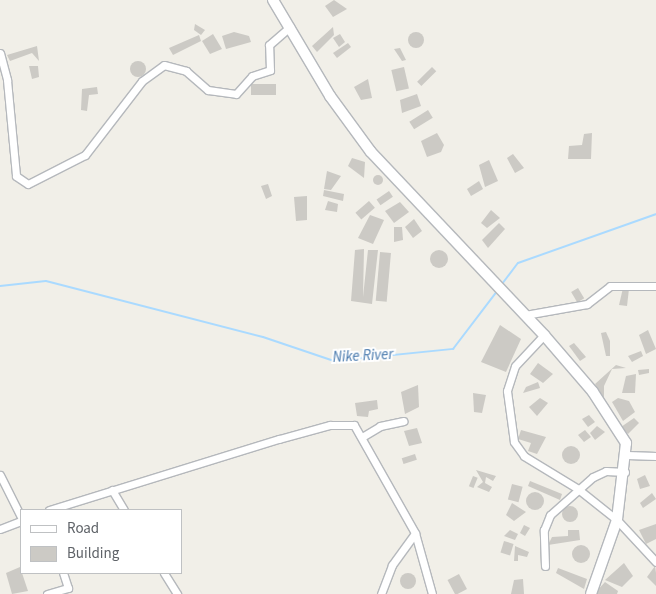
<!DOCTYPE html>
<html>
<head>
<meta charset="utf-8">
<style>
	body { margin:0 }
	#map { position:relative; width:656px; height:594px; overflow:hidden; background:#f1efe8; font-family:"Source Sans 3",sans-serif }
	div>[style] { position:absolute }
	.stream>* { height:2px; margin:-1px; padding:0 1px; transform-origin:1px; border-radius:1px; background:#aadaff }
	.building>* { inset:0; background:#cccac5; transform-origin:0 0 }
	.round { border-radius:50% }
	.roads { filter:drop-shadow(1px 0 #b5b8bc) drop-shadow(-1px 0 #b5b8bc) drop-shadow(0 1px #b5b8bc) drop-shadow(0 -1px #b5b8bc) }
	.street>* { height:7px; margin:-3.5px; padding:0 3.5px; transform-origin:3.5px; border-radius:3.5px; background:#fff }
	.secondary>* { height:10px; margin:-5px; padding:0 5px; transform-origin:5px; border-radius:5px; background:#fff }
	span { translate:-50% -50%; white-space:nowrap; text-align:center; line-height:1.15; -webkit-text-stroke:4px #fff; paint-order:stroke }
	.water-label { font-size:15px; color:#4174aa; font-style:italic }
	.legend { position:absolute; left:20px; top:509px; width:162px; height:65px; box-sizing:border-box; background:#fff; border:1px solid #bfc1c3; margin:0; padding:6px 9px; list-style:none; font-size:15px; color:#5f6368 }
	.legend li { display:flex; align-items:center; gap:10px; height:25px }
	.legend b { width:25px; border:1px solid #bfc1c3 }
</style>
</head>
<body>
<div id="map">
	<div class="stream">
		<i style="left:502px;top:284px;width:26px;rotate:-53deg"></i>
		<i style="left:518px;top:263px;width:146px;rotate:-19.5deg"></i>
		<i style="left:0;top:286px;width:46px;rotate:-6.2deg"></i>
		<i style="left:46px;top:281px;width:224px;rotate:14.5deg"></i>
		<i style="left:263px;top:337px;width:75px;rotate:18.7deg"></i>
		<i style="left:334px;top:361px;width:120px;rotate:-5.8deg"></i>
		<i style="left:453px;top:349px;width:74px;rotate:-52.7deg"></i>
	</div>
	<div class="building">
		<i style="clip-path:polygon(334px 0,347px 9px,333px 17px,325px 6px)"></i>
		<i style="clip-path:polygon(195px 24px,205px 30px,201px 35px,194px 30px)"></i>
		<i style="clip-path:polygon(333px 27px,334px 35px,317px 52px,312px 46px)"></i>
		<i style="clip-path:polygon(234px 32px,249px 36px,251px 42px,226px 49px,222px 36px)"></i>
		<i class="round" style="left:408px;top:32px;width:16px;height:16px"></i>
		<i style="clip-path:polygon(213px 34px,222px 49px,210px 54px,202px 41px)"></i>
		<i style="clip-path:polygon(340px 34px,345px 42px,339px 47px,333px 38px)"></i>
		<i style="clip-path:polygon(199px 35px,201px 41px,173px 55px,169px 48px)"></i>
		<i style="clip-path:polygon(348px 43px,351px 47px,337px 58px,333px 53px)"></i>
		<i style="clip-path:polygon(37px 46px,39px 61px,32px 53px,10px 61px,7px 55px)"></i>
		<i style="clip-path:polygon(394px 49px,400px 48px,406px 60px,402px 61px)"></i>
		<i class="round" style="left:130px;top:61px;width:16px;height:16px"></i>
		<i style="clip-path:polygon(29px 66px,38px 66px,39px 77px,32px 79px)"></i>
		<i style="left:404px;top:67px;width:22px;height:13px;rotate:77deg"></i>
		<i style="left:432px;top:67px;width:6px;height:21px;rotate:45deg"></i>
		<i style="clip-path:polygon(368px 79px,372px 98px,361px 100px,354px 87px)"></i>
		<i style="left:251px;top:84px;width:25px;height:11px"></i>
		<i style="clip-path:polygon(97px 87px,98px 94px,89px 95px,87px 111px,81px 110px,82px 89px)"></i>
		<i style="clip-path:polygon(417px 94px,421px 106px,402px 113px,400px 100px)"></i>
		<i style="left:428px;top:110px;width:9px;height:22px;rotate:58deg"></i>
		<i style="clip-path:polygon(437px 133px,444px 145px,441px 152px,427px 157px,421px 141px)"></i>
		<i style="clip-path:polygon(592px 133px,591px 159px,568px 159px,569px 146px,582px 145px,584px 134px)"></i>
		<i style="clip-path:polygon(513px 154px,524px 168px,515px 173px,507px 158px)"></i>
		<i style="clip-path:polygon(352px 158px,365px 162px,364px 178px,348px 166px)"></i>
		<i style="clip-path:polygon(489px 160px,498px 181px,485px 187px,479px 165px)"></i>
		<i style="clip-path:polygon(327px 171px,341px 176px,331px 190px,324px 189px)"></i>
		<i class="round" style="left:373px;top:175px;width:10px;height:10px"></i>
		<i style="clip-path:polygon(479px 181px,483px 189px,471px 196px,467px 189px)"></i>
		<i style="clip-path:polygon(268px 184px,272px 196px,266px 199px,261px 186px)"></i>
		<i style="clip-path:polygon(324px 190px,344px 194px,343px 201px,323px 196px)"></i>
		<i style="left:389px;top:191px;width:7px;height:15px;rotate:56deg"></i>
		<i style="clip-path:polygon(307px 196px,307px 220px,296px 221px,294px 197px)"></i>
		<i style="clip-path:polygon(328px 201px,338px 204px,337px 212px,325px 210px)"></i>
		<i style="left:369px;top:201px;width:9px;height:18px;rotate:49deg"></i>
		<i style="clip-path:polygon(400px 202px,409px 212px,394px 223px,385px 211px)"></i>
		<i style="clip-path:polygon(491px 210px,500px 218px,487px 228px,481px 223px)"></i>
		<i style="clip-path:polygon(370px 215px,384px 220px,373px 244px,358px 238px)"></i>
		<i style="clip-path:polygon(414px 219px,422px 231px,413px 238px,405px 227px)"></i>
		<i style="clip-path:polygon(499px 223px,505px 229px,488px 248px,482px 240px)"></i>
		<i style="clip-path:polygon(394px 227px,402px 227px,403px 240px,394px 242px)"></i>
		<i style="clip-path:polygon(364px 249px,363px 297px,368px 250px,378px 250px,372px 304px,351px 301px,355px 250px)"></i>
		<i class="round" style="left:430px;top:250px;width:18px;height:18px"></i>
		<i style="left:380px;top:252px;width:11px;height:49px;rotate:5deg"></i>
		<i style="left:578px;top:288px;width:12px;height:8px;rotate:59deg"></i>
		<i style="clip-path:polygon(623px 288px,629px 289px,627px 306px,619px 305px)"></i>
		<i style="clip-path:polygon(500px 325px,521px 339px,506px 372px,481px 362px)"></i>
		<i style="clip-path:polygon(648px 330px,656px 349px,646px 354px,639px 335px)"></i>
		<i style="clip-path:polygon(606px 332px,610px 341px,610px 356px,606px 356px,601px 333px)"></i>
		<i style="clip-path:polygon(574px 343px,586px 357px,580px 361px,569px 346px)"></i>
		<i style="clip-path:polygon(641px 351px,643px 356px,632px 362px,628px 356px)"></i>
		<i style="clip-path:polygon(538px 363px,553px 374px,543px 383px,530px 374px)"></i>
		<i style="clip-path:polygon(616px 365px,626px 368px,612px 369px,604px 386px,604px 398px,595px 384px)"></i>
		<i style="clip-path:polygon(649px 369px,649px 373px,639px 375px,638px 370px)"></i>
		<i style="clip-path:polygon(636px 374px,635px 393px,622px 393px,626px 376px)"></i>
		<i style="clip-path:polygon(538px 382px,540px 388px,523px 393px,526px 387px)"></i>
		<i style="clip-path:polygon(418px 385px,419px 407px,405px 414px,401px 392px)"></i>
		<i style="clip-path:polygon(473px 393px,486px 395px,482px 413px,474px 412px)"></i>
		<i style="clip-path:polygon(540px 398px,548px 403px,537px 416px,529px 407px)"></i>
		<i style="clip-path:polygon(618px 398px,629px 401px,635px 412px,623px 421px,612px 402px)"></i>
		<i style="clip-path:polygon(377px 400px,378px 409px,369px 411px,368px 417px,357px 416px,355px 403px)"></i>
		<i style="clip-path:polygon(589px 415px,595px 422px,588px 427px,582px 419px)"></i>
		<i style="clip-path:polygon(634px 418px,639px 423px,628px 434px,621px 427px)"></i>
		<i style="clip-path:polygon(597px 426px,605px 432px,595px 440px,590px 433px)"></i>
		<i style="clip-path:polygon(417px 428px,422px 443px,409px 446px,404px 431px)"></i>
		<i style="clip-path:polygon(521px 430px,546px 437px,537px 454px,528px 451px,531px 443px,518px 439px)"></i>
		<i style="clip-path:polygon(585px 430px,591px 437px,584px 442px,578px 435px)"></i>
		<i class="round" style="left:562px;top:446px;width:18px;height:18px"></i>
		<i style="left:415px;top:454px;width:6px;height:14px;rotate:72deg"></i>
		<i style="clip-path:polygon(476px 470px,496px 476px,493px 481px,486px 477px,485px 483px,492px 487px,489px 492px,477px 487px,483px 482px)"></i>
		<i style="clip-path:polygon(645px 475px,650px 486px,640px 489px,637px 479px)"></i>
		<i style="left:473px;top:476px;width:5px;height:11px;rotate:22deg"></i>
		<i style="clip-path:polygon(530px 481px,562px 494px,560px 500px,528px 486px)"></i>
		<i style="left:512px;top:484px;width:11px;height:16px;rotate:15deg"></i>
		<i class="round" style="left:526px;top:492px;width:18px;height:18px"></i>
		<i style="clip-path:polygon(652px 493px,656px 499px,643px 508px,640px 503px)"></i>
		<i style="clip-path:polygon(512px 503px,526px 512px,514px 521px,506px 515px)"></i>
		<i class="round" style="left:562px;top:506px;width:16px;height:16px"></i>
		<i style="clip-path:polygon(656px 524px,656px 539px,646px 544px,639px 530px)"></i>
		<i style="clip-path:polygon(524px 525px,530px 528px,525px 536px,520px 533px)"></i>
		<i style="clip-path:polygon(510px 530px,518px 534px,515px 540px,504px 536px)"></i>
		<i style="clip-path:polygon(568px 530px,579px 530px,580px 540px,548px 545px,552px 537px,568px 536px)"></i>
		<i style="left:504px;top:541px;width:10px;height:12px;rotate:17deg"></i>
		<i class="round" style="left:572px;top:545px;width:18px;height:18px"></i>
		<i style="clip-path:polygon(515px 546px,529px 552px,527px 557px,518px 555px,518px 561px,514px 561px)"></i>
		<i style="clip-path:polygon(624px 563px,633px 576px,622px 587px,605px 580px)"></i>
		<i style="clip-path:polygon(655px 566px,656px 573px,656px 586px,647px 577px)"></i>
		<i style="clip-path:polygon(20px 567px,28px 591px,12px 594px,6px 573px)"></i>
		<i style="clip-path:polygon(558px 568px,587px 579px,584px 589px,556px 573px)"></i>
		<i class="round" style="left:400px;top:573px;width:16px;height:16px"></i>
		<i style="left:459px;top:574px;width:17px;height:13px;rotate:62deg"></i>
		<i style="clip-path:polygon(523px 579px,524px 594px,511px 594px,514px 580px)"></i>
		<i style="clip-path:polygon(605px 582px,618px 591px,617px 594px,594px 594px)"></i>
	</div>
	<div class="roads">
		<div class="street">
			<i style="left:0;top:53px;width:28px;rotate:75deg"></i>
			<i style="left:7px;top:80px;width:96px;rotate:84.6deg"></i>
			<i style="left:16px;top:176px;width:14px;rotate:34deg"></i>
			<i style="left:28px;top:184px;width:64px;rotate:-27deg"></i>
			<i style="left:85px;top:155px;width:93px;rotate:-52.4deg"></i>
			<i style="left:142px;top:81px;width:27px;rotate:-36deg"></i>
			<i style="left:164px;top:65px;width:23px;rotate:15deg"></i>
			<i style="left:186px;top:71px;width:29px;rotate:41deg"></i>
			<i style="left:208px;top:90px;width:28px;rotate:8deg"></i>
			<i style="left:236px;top:94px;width:24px;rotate:-48deg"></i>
			<i style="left:252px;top:76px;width:19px;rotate:-18deg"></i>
			<i style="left:270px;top:70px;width:25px;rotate:-92deg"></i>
			<i style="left:269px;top:45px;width:28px;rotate:-41deg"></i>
			<i style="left:525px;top:315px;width:63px;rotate:-10.1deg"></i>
			<i style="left:587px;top:304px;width:29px;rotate:-38deg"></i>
			<i style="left:610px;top:286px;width:46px"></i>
			<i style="left:544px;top:335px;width:42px;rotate:133.1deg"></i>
			<i style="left:515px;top:366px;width:26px;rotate:108deg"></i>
			<i style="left:507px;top:391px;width:51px;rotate:82.2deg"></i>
			<i style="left:514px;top:442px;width:17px;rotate:54deg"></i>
			<i style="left:524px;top:456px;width:63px;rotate:31.4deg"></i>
			<i style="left:578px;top:489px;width:50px;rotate:38.5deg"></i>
			<i style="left:617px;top:520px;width:57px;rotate:47.1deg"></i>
			<i style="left:362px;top:437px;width:21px;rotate:-31deg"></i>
			<i style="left:380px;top:426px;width:24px;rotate:-12deg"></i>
			<i style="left:627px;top:455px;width:29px;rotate:2deg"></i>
			<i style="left:0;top:475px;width:47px;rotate:63.4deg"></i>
			<i style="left:112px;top:490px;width:23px;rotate:59deg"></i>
			<i style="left:49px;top:510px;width:241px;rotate:-17.2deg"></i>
			<i style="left:279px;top:439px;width:53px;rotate:-15.4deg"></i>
			<i style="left:330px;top:425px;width:24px"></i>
			<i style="left:354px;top:425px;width:124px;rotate:60.5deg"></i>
			<i style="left:415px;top:533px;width:63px;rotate:74.4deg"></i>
			<i style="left:0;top:529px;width:22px;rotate:-21deg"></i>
			<i style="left:545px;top:566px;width:36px;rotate:-92deg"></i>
			<i style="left:544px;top:530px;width:16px;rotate:-68deg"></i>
			<i style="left:550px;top:515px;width:57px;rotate:-41.5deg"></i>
			<i style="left:593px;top:477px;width:14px;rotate:-25deg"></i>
			<i style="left:606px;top:471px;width:19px;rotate:3deg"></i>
			<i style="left:164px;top:573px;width:25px;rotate:58deg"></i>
			<i style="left:47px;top:594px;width:22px;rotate:-16deg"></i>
			<i style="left:68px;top:588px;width:16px;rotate:-108deg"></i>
			<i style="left:381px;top:594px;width:31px;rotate:-69deg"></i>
			<i style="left:392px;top:565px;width:39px;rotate:-54deg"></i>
		</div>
		<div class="secondary">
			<i style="left:273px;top:0;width:112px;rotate:59.3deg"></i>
			<i style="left:330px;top:96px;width:69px;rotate:53.8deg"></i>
			<i style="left:371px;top:152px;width:252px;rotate:46.6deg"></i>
			<i style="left:544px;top:335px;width:75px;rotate:49.3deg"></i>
			<i style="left:593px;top:392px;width:61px;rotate:57.1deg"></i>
			<i style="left:626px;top:443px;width:78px;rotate:96.7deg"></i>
			<i style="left:617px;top:520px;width:78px;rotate:109.4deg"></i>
		</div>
	</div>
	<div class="water-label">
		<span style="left:363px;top:356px;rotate:-3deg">Nike River</span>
	</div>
	<ul class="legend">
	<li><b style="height:6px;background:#fff"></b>Road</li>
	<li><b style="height:14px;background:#cccac5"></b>Building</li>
	</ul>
</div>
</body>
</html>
